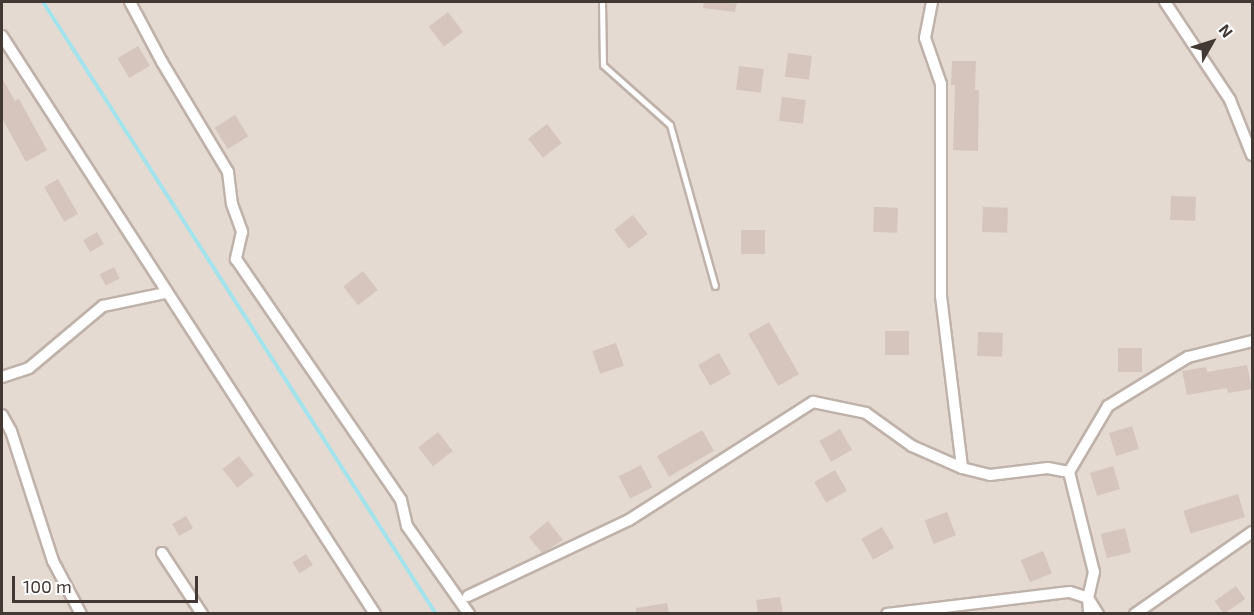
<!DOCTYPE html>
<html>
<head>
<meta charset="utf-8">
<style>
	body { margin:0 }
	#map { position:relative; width:1254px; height:615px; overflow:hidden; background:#f1e9e4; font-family:"Exo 2",sans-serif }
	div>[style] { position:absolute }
	.residential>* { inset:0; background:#e5dad2; transform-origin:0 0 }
	.stream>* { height:4px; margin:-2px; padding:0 2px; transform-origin:2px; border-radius:2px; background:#a2e3ec }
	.building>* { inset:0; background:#d5c5bd; transform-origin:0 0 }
	.roads { filter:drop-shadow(2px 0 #bfb2aa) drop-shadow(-2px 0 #bfb2aa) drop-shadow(0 2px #bfb2aa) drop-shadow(0 -2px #bfb2aa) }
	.lane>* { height:5px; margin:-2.5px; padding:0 2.5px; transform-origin:2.5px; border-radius:2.5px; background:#fff }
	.street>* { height:10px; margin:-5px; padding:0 5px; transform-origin:5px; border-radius:5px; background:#fff }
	span { translate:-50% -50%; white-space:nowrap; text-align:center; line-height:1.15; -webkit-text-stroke:5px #fff; paint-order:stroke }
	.frame { position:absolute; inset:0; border:3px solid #433934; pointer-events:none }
	.north { position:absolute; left:1182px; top:12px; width:60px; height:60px; -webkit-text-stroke:4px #fff; paint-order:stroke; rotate:51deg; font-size:16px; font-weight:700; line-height:24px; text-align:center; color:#433934 }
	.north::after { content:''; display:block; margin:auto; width:21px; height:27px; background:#433934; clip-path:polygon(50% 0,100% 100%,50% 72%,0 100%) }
	.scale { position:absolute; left:12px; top:576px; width:186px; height:27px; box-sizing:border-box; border:3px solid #433934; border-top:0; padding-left:8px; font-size:18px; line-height:21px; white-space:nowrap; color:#433934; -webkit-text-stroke:4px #fff; paint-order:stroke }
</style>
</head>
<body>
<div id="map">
	<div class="residential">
		<i style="left:2px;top:2px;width:1250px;height:611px"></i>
	</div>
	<div class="stream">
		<i style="left:43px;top:2px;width:727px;rotate:57.29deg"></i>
	</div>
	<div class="building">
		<i style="clip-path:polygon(704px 2px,737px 2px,735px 12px,703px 8px)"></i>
		<i style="left:448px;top:12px;width:25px;height:24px;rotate:53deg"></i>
		<i style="left:138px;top:46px;width:23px;height:24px;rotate:59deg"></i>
		<i style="left:788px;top:53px;width:24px;height:24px;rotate:7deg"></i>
		<i style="clip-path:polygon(952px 61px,976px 61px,975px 90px,979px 90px,978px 151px,953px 150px,955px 85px,951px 85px)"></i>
		<i style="left:739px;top:66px;width:25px;height:24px;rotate:7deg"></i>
		<i style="clip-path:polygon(2px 78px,15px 101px,19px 99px,47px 150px,26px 162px,2px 118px)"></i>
		<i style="left:782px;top:97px;width:24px;height:24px;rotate:7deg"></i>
		<i style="left:235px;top:115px;width:25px;height:24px;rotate:58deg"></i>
		<i style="left:547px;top:124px;width:24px;height:24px;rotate:52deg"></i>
		<i style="left:58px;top:179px;width:40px;height:16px;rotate:60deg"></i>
		<i style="left:1171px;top:196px;width:25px;height:24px;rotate:2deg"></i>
		<i style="left:874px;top:207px;width:24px;height:25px;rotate:2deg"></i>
		<i style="left:983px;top:207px;width:25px;height:25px;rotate:2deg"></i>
		<i style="left:633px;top:215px;width:24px;height:24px;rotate:52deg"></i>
		<i style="left:741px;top:230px;width:24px;height:24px"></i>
		<i style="left:97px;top:232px;width:14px;height:16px;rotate:60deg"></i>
		<i style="left:114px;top:267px;width:13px;height:16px;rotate:63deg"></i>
		<i style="left:363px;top:271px;width:24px;height:25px;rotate:52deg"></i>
		<i style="left:769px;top:322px;width:60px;height:24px;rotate:60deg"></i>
		<i style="left:885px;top:331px;width:24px;height:24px"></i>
		<i style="left:978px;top:332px;width:25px;height:24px;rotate:2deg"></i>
		<i style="left:616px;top:343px;width:24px;height:25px;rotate:71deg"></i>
		<i style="left:1118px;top:348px;width:24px;height:24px"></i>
		<i style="left:719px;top:353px;width:24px;height:24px;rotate:60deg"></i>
		<i style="clip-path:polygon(1247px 365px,1252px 389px,1228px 393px,1227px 388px,1187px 395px,1182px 371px,1206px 367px,1207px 372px)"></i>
		<i style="left:1132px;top:426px;width:24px;height:24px;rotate:73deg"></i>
		<i style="left:840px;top:429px;width:24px;height:24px;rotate:60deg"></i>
		<i style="left:702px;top:430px;width:24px;height:52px;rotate:60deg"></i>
		<i style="left:438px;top:432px;width:24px;height:25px;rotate:52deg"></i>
		<i style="left:239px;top:456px;width:24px;height:21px;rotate:52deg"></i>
		<i style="left:641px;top:465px;width:25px;height:25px;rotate:63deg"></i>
		<i style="left:1113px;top:466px;width:24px;height:24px;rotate:73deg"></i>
		<i style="left:835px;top:470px;width:24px;height:24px;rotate:60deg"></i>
		<i style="left:1238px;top:494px;width:24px;height:57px;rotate:73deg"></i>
		<i style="left:947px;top:512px;width:25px;height:24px;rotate:69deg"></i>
		<i style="left:186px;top:516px;width:14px;height:16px;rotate:60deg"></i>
		<i style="clip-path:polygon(548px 521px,563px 540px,542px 553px,529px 537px)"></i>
		<i style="left:882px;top:527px;width:24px;height:24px;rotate:60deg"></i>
		<i style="left:1125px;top:528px;width:25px;height:25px;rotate:76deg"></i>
		<i style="left:1043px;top:551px;width:24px;height:24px;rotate:68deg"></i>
		<i style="left:306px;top:554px;width:13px;height:16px;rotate:58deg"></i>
		<i style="left:1236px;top:586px;width:16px;height:26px;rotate:55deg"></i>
		<i style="clip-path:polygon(780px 597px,783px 614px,758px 614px,756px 600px)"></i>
		<i style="clip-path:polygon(667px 603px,669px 614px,636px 614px,636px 608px)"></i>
	</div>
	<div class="roads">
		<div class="lane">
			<i style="left:602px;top:2px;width:63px;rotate:89.1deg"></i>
			<i style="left:603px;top:65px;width:90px;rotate:41.8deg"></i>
			<i style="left:670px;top:125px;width:167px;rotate:74.4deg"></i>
		</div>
		<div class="street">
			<i style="left:130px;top:2px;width:68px;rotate:61.9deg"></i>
			<i style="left:162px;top:62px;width:128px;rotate:59deg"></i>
			<i style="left:228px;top:172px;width:32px;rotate:83deg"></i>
			<i style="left:232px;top:204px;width:30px;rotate:70deg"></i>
			<i style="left:242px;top:232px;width:28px;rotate:103deg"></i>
			<i style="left:236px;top:259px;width:292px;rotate:55.6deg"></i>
			<i style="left:401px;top:500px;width:27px;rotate:77deg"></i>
			<i style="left:407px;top:526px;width:108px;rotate:54.8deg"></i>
			<i style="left:932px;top:2px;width:37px;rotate:101deg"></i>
			<i style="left:925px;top:38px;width:49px;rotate:70.8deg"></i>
			<i style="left:941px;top:84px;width:212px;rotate:90deg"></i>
			<i style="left:941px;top:296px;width:173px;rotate:83deg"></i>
			<i style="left:1165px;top:2px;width:118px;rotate:56.4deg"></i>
			<i style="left:1230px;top:100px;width:59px;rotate:68.2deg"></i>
			<i style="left:2px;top:36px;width:688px;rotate:57.16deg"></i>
			<i style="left:2px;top:377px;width:28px;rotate:-18deg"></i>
			<i style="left:29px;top:368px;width:97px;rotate:-40deg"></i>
			<i style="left:103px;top:306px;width:63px;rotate:-11.8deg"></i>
			<i style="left:2px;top:415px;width:18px;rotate:61deg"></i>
			<i style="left:11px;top:431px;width:137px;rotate:72.1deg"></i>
			<i style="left:53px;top:561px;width:60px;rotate:62.2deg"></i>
			<i style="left:1069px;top:472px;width:103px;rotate:76deg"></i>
			<i style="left:1094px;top:572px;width:27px;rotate:103deg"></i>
			<i style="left:1088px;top:598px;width:19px;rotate:58deg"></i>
			<i style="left:162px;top:553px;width:73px;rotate:56.7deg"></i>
			<i style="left:468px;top:596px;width:178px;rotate:-25.3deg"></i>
			<i style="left:629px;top:520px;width:219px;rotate:-32.7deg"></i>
			<i style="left:813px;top:402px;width:54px;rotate:11.7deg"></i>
			<i style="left:866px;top:413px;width:57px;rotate:35.7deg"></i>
			<i style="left:912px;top:446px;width:55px;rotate:23.7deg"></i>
			<i style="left:962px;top:468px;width:29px;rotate:14deg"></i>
			<i style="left:990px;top:475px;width:58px;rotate:-6.9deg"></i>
			<i style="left:1048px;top:468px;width:21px;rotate:11deg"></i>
			<i style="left:1069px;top:472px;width:77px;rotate:-59.4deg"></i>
			<i style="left:1108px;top:406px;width:94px;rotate:-31.5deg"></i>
			<i style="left:1188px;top:357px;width:66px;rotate:-14deg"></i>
			<i style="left:887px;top:614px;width:184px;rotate:-6.9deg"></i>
			<i style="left:1070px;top:592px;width:19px;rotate:18deg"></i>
			<i style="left:1088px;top:598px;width:16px;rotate:86deg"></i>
			<i style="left:1135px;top:614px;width:143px;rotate:-35deg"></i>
		</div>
	</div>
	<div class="frame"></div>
	<div class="north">N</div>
	<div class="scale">100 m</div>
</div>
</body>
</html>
